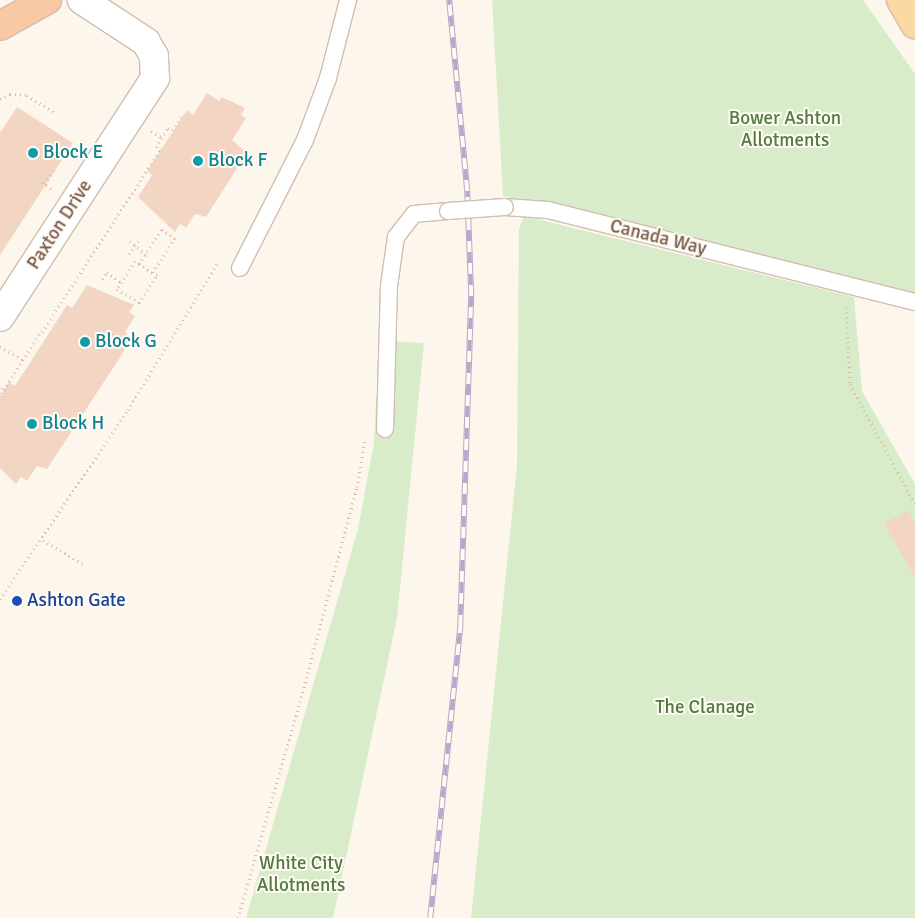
<!DOCTYPE html>
<html>
<head>
<meta charset="utf-8">
<style>
	body { margin:0 }
	#map { position:relative; width:915px; height:918px; overflow:hidden; background:#fdf6ec; font-family:Signika,sans-serif }
	div>[style] { position:absolute }
	.green>* { inset:0; background:#d8ecc9 }
	.building>* { inset:0; background:#f3d5c3 }
	.path>* { height:3px; margin-top:-1.5px; transform-origin:0; background:repeating-linear-gradient(90deg,#d9b8a5 0 1px,transparent 0 5px) }
	.roads { filter:drop-shadow(1px 0 #d1beb0) drop-shadow(-1px 0 #d1beb0) drop-shadow(0 1px #d1beb0) drop-shadow(0 -1px #d1beb0) }
	.service>* { height:16px; margin:-8px; padding:0 8px; transform-origin:8px; border-radius:8px; background:#fff }
	.minor>* { height:28px; margin:-14px; padding:0 14px; transform-origin:14px; border-radius:14px; background:#fff }
	.primary>* { height:28px; margin:-14px; padding:0 14px; transform-origin:14px; border-radius:14px; background:#fbd9a5 }
	.trunk>* { height:28px; margin:-14px; padding:0 14px; transform-origin:14px; border-radius:14px; background:#f9c8a4 }
	.rail>* { height:5.5px; margin-top:-2.75px; transform-origin:0; background:repeating-linear-gradient(90deg,#fffaf3 0 11px,#b9a8c9 0 22px); box-sizing:border-box; border-block:1px solid #b9a8c9 }
	.bridges { filter:drop-shadow(1px 0 #d1beb0) drop-shadow(-1px 0 #d1beb0) drop-shadow(0 1px #d1beb0) drop-shadow(0 -1px #d1beb0) }
	.service-bridge>* { height:16px; margin:-8px; padding:0 8px; transform-origin:8px; border-radius:8px; background:#fff }
	.dots>* { width:14px; height:14px; translate:-50% -50%; box-sizing:border-box; border:2px solid #fffaf3; border-radius:50% }
	span { translate:-50% -50%; white-space:nowrap; text-align:center; line-height:1.15; -webkit-text-stroke:4px #fffaf3; paint-order:stroke }
	.park-label { font-size:19px; color:#537a41 }
	.culture-label { font-size:19px; color:#0d838f }
	.left { translate:0 -50%; text-align:left }
	.street-label { font-size:19px; color:#7a5c4d }
	.transit-label { font-size:19px; color:#164399 }
</style>
</head>
<body>
<div id="map">
	<div class="green">
		<i style="clip-path:polygon(492px 0,863px 0,915px 74px,915px 295px,503px 196px)"></i>
		<i style="clip-path:polygon(524px 216px,854px 297px,862px 391px,915px 484px,915px 918px,471px 918px,517px 465px,519px 229px)"></i>
		<i style="clip-path:polygon(379px 341px,424px 343px,397px 618px,333px 918px,246px 918px,358px 529px,374px 443px)"></i>
	</div>
	<div class="building">
		<i style="clip-path:polygon(207px 93px,219px 101px,222px 97px,245px 108px,241px 115px,246px 118px,232px 140px,247px 153px,206px 217px,195px 214px,186px 228px,180px 224px,175px 232px,138px 197px,152px 175px,147px 171px,187px 110px,193px 115px)"></i>
		<i style="clip-path:polygon(17px 107px,73px 143px,0 255px,0 133px)"></i>
		<i style="clip-path:polygon(87px 285px,134px 305px,129px 312px,135px 316px,125px 332px,132px 339px,47px 469px,37px 466px,27px 481px,21px 477px,16px 484px,0 468px,0 396px,9px 382px,15px 386px,67px 305px,72px 308px)"></i>
		<i style="clip-path:polygon(908px 510px,915px 523px,915px 577px,884px 524px)"></i>
	</div>
	<div class="path">
		<i style="left:0;top:99px;width:11px;rotate:-27deg"></i>
		<i style="left:10px;top:94px;width:17px;rotate:3deg"></i>
		<i style="left:27px;top:95px;width:35px;rotate:33deg"></i>
		<i style="left:151px;top:131px;width:14px;rotate:30deg"></i>
		<i style="left:42px;top:182px;width:12px;rotate:35deg"></i>
		<i style="left:45px;top:184px;width:19px;rotate:-58deg"></i>
		<i style="left:130px;top:241px;width:21px;rotate:39deg"></i>
		<i style="left:129px;top:254px;width:19px;rotate:-55deg"></i>
		<i style="left:139px;top:264px;width:42px;rotate:-56.7deg"></i>
		<i style="left:162px;top:229px;width:16px;rotate:35deg"></i>
		<i style="left:175px;top:238px;width:42px;rotate:123.3deg"></i>
		<i style="left:152px;top:273px;width:16px;rotate:-145deg"></i>
		<i style="left:139px;top:264px;width:5px;rotate:-143deg"></i>
		<i style="left:135px;top:261px;width:33px;rotate:123deg"></i>
		<i style="left:117px;top:289px;width:26px;rotate:32deg"></i>
		<i style="left:139px;top:303px;width:33px;rotate:-57deg"></i>
		<i style="left:157px;top:275px;width:5px;rotate:-158deg"></i>
		<i style="left:102px;top:279px;width:9px;rotate:-54deg"></i>
		<i style="left:107px;top:272px;width:17px;rotate:36deg"></i>
		<i style="left:846px;top:307px;width:77px;rotate:87deg"></i>
		<i style="left:850px;top:384px;width:136px;rotate:61.6deg"></i>
		<i style="left:42px;top:332px;width:217px;rotate:-57deg"></i>
		<i style="left:160px;top:150px;width:5px;rotate:-143deg"></i>
		<i style="left:156px;top:147px;width:22px;rotate:-58deg"></i>
		<i style="left:168px;top:128px;width:4px;rotate:27deg"></i>
		<i style="left:172px;top:130px;width:19px;rotate:-55deg"></i>
		<i style="left:0;top:346px;width:26px;rotate:32deg"></i>
		<i style="left:4px;top:390px;width:70px;rotate:-57.9deg"></i>
		<i style="left:0;top:393px;width:6px;rotate:-59deg"></i>
		<i style="left:43px;top:540px;width:49px;rotate:30.8deg"></i>
		<i style="left:0;top:599px;width:228px;rotate:-55.9deg"></i>
		<i style="left:128px;top:410px;width:173px;rotate:-58.7deg"></i>
		<i style="left:238px;top:918px;width:225px;rotate:-74deg"></i>
		<i style="left:300px;top:702px;width:222px;rotate:-75.2deg"></i>
		<i style="left:357px;top:487px;width:49px;rotate:-80.5deg"></i>
	</div>
	<div class="roads">
		<div class="service">
			<i style="left:505px;top:207px;width:43px;rotate:4deg"></i>
			<i style="left:548px;top:210px;width:378px;rotate:14.1deg"></i>
			<i style="left:240px;top:268px;width:144px;rotate:-63.1deg"></i>
			<i style="left:305px;top:140px;width:66px;rotate:-69.6deg"></i>
			<i style="left:328px;top:78px;width:81px;rotate:-75.6deg"></i>
			<i style="left:385px;top:429px;width:143px;rotate:-88.4deg"></i>
			<i style="left:389px;top:286px;width:49px;rotate:-81.9deg"></i>
			<i style="left:396px;top:237px;width:29px;rotate:-52deg"></i>
			<i style="left:414px;top:214px;width:34px;rotate:-5deg"></i>
		</div>
		<div class="minor">
			<i style="left:0;top:317px;width:285px;rotate:-57deg"></i>
			<i style="left:155px;top:78px;width:22px;rotate:-93deg"></i>
			<i style="left:154px;top:56px;width:16px;rotate:-120deg"></i>
			<i style="left:146px;top:42px;width:77px;rotate:-146.7deg"></i>
		</div>
		<div class="primary">
			<i style="left:901px;top:0;width:28px;rotate:60deg"></i>
		</div>
		<div class="trunk">
			<i style="left:0;top:26px;width:54px;rotate:-29deg"></i>
		</div>
	</div>
	<div class="rail">
		<i style="left:430px;top:918px;width:294px;rotate:-84.1deg"></i>
		<i style="left:460px;top:626px;width:330px;rotate:-88.1deg"></i>
		<i style="left:471px;top:296px;width:105px;rotate:-92.2deg"></i>
		<i style="left:467px;top:191px;width:192px;rotate:-95.4deg"></i>
	</div>
	<div class="bridges">
		<div class="service-bridge">
			<i style="left:448px;top:211px;width:57px;rotate:-4deg"></i>
		</div>
	</div>
	<div class="dots">
		<i style="left:33px;top:153px;background:#0f9aa8"></i>
		<i style="left:198px;top:161px;background:#0f9aa8"></i>
		<i style="left:85px;top:342px;background:#0f9aa8"></i>
		<i style="left:32px;top:424px;background:#0f9aa8"></i>
		<i style="left:17px;top:601px;background:#1a4fb4"></i>
	</div>
	<div class="park-label">
		<span style="left:785px;top:130px">Bower Ashton<br>Allotments</span>
		<span style="left:705px;top:708px">The Clanage</span>
		<span style="left:301px;top:875px">White City<br>Allotments</span>
	</div>
	<div class="culture-label">
		<span class="left" style="left:43px;top:153px">Block E</span>
		<span class="left" style="left:208px;top:161px">Block F</span>
		<span class="left" style="left:95px;top:342px">Block G</span>
		<span class="left" style="left:42px;top:424px">Block H</span>
	</div>
	<div class="street-label">
		<span style="left:60px;top:225px;rotate:-57deg">Paxton Drive</span>
		<span style="left:658px;top:238px;rotate:14deg">Canada Way</span>
	</div>
	<div class="transit-label">
		<span class="left" style="left:27px;top:601px">Ashton Gate</span>
	</div>
</div>
</body>
</html>
